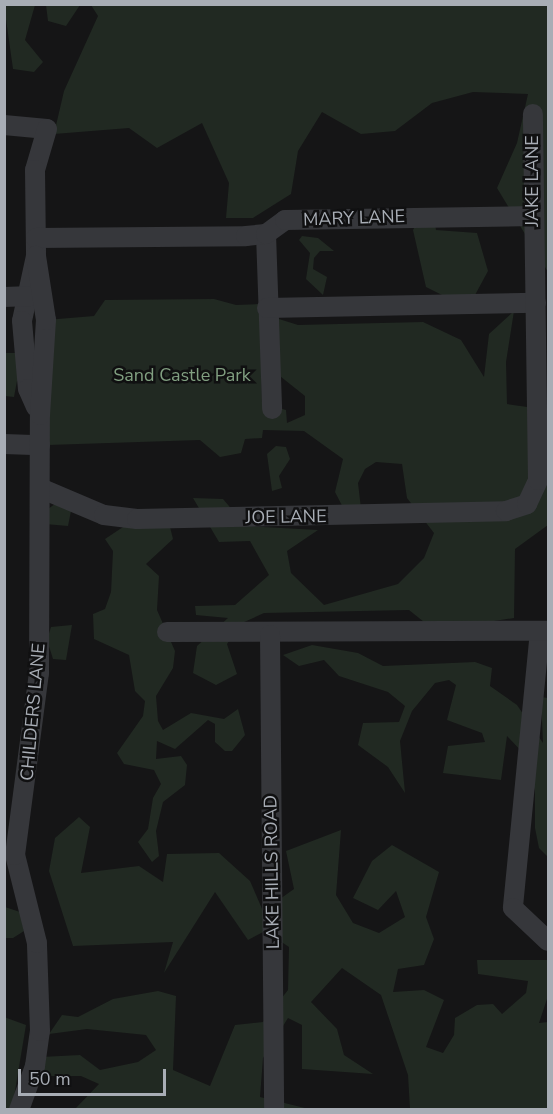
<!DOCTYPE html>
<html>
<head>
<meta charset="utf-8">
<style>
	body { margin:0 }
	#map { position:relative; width:553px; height:1114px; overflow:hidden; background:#151516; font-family:"Nunito Sans",sans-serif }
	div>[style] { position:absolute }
	.green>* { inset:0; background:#212922 }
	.minor>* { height:20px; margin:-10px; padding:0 10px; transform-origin:10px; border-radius:10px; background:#36373b }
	span { translate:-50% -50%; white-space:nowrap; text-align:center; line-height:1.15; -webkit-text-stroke:5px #101011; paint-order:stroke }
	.street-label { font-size:18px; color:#a8adb5 }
	.park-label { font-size:18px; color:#819f81 }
	.frame { position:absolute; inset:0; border:6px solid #a8adb5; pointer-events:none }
	.scale { position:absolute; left:18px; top:1069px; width:148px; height:27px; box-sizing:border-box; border:3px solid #a8adb5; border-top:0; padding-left:8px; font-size:18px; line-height:21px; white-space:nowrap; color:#a8adb5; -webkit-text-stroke:4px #101011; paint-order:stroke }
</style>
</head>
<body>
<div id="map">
	<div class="green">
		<i style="clip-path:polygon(4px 5px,35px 5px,25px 40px,43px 62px,34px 72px,13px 69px)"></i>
		<i style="clip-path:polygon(46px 5px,46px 4px,80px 5px,66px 26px,48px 21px)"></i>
		<i style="clip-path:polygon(91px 5px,548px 5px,548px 272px,497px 188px,517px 143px,528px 94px,473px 92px,432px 103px,395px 131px,361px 134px,322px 112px,298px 151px,291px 194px,253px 218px,226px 218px,229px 183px,202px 123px,157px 148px,129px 128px,54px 134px,64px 91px,98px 16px)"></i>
		<i style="clip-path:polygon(433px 211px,436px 230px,477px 233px,488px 271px,468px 308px,426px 287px,413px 230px,423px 212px)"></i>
		<i style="clip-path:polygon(302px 236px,318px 238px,334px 251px,320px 251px,314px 258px,313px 269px,327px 277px,323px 295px,306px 279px,310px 253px,299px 240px)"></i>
		<i style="clip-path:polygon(evenodd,214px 299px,236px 305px,260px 304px,260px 313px,298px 325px,423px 322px,461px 340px,484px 377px,489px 334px,514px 311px,506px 362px,507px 404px,548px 410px,548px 525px,515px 549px,514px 618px,456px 627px,429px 626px,409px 610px,264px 613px,242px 623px,227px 644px,237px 674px,216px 685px,193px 673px,197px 646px,228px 618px,196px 615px,195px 606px,235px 605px,269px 575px,250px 541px,219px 542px,193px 498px,223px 499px,246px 526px,318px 530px,287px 551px,291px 573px,324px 605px,398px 584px,424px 558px,434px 533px,407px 498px,402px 464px,376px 462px,365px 469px,358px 483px,362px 517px,351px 523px,335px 492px,343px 459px,304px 431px,263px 430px,262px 438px,245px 439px,241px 453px,220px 457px,200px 440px,48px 445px,46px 320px,94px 316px,105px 300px,214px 299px,261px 361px,305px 396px,305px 415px,287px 423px,286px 410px,262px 403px,261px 361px)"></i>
		<i style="clip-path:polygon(4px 353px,24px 353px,27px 380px,17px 381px,14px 397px,5px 396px)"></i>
		<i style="clip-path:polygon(276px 446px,286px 447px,290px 459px,279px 476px,282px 488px,272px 491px,267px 454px)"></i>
		<i style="clip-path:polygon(59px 501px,71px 511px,68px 526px,45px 524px,48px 509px)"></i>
		<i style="clip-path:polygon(151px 522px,170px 527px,173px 539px,146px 564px,159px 576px,157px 610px,175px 651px,173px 668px,156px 696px,158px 721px,163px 730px,191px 713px,224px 719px,238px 709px,245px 735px,232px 751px,225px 751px,215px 742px,215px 724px,208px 720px,175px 749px,157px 741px,156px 759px,181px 756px,187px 765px,185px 785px,163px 802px,156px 831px,159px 856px,152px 862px,138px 842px,148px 829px,153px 798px,161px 784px,154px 770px,124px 764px,117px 753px,143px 716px,145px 701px,135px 691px,129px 655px,94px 639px,93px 614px,105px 609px,111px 592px,113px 551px,105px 539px,123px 527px)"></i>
		<i style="clip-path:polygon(72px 625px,66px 660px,53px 659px,47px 640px,51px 627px)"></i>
		<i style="clip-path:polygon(312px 645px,358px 653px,383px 666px,475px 662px,492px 668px,490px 686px,517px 705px,543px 743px,541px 697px,548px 698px,548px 857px,539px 848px,535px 828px,535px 791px,525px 755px,507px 736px,501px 780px,443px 773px,448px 746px,485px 742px,482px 733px,447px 720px,456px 685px,449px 680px,435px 683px,412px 711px,400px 741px,405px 793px,388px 767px,358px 745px,363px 723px,399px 722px,405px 706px,388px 692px,339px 676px,324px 660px,299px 666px,283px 655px)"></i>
		<i style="clip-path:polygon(79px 817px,90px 827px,81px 873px,139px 866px,163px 882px,167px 854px,219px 853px,250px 881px,263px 911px,294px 889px,286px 851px,341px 830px,336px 895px,353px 923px,379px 933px,405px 917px,396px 891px,378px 910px,353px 898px,372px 861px,392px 845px,439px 872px,426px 917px,434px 939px,424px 965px,398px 969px,393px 992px,424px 990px,444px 1000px,426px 1047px,443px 1053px,454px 1035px,455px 1018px,477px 1005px,493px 1004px,502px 1014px,526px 993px,528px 981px,478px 974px,477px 960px,548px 960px,548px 996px,539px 1023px,548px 1022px,548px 1109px,410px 1109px,408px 1075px,381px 995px,342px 968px,311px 1002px,337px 1029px,344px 1055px,373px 1074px,302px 1069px,302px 1025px,288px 1018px,263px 1058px,260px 1097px,309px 1109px,75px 1109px,99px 1084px,81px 1076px,41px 1076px,41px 1057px,80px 1055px,100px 1070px,138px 1062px,156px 1050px,146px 1035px,87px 1029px,49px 1034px,62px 1015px,78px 1017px,113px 999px,158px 991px,176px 996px,173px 1070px,210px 1086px,235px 1025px,263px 1022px,288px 990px,289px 947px,265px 931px,248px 940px,215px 892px,164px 973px,173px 942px,73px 946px,49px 871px,55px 838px)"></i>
		<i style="clip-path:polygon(4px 890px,5px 907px,20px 912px,24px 931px,13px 938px,5px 938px)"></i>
		<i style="clip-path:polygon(4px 1017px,26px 1025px,12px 1109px,5px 1109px)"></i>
	</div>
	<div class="minor">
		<i style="left:4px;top:125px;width:43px;rotate:5.3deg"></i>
		<i style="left:47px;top:129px;width:43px;rotate:106.3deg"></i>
		<i style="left:35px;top:170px;width:86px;rotate:89.3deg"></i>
		<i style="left:36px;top:256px;width:66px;rotate:102.2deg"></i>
		<i style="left:22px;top:321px;width:68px;rotate:85deg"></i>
		<i style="left:28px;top:389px;width:20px;rotate:66deg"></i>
		<i style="left:266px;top:234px;width:175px;rotate:88deg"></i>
		<i style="left:36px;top:238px;width:210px;rotate:-0.5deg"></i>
		<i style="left:246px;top:236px;width:20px;rotate:-6deg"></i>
		<i style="left:266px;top:234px;width:24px;rotate:-36deg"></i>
		<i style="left:285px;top:220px;width:247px;rotate:-0.9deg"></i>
		<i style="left:4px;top:297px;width:34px;rotate:-2deg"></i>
		<i style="left:267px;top:308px;width:269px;rotate:-1.1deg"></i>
		<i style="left:4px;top:444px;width:36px;rotate:2deg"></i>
		<i style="left:40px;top:488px;width:69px;rotate:22.9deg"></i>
		<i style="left:104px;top:515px;width:33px;rotate:7deg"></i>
		<i style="left:137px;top:519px;width:369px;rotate:-1.2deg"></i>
		<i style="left:506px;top:511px;width:22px;rotate:-18deg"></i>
		<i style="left:527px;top:504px;width:26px;rotate:-65deg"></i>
		<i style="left:538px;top:480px;width:366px;rotate:-90.8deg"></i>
		<i style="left:540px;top:631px;width:278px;rotate:95.6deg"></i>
		<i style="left:513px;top:908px;width:48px;rotate:43.3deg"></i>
		<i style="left:167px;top:632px;width:381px;rotate:-0.2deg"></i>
		<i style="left:270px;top:635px;width:475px;rotate:89.5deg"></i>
		<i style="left:19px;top:1110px;width:47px;rotate:-70deg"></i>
		<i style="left:35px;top:1066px;width:35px;rotate:-82deg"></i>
		<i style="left:40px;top:1031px;width:88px;rotate:-92deg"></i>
		<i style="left:37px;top:943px;width:91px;rotate:-104deg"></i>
		<i style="left:15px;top:855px;width:184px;rotate:-82.5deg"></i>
		<i style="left:39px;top:673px;width:258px;rotate:-89.8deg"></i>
		<i style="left:40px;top:415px;width:95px;rotate:-86.4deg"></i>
		<i style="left:46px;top:320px;width:65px;rotate:-98.9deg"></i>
	</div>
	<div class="street-label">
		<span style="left:532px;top:181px;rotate:-90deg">JAKE LANE</span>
		<span style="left:354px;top:218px;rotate:-2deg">MARY LANE</span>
		<span style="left:286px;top:517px;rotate:-1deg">JOE LANE</span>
		<span style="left:33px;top:712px;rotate:-85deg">CHILDERS LANE</span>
		<span style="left:272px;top:872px;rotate:-91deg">LAKE HILLS ROAD</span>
	</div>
	<div class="park-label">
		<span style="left:182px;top:375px">Sand Castle Park</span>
	</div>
	<div class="frame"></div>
	<div class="scale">50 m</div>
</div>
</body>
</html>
